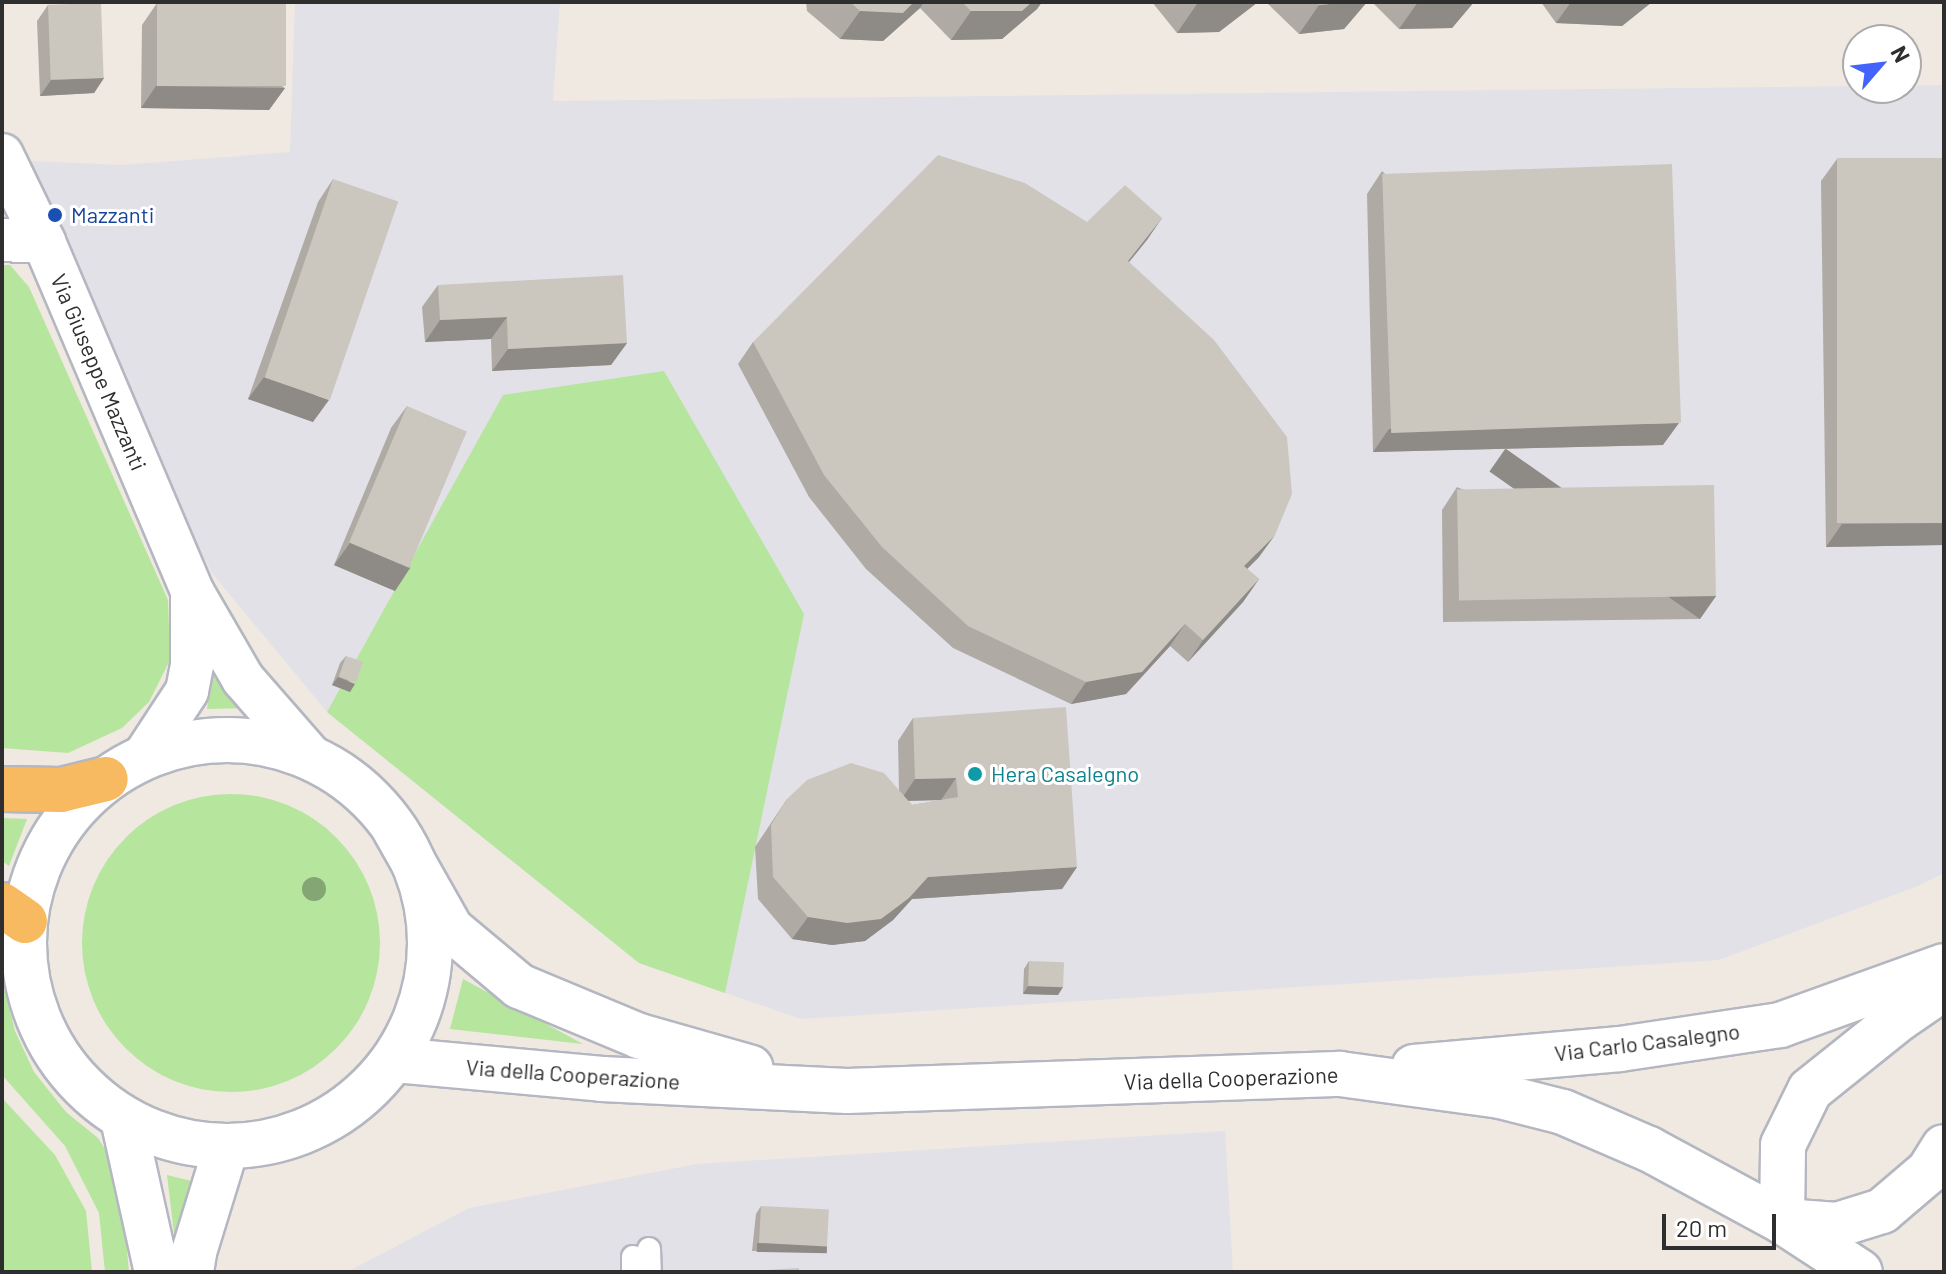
<!DOCTYPE html>
<html>
<head>
<meta charset="utf-8">
<style>
	body { margin:0 }
	#map { position:relative; width:1946px; height:1274px; overflow:hidden; background:#efe9e1; font-family:Barlow,sans-serif }
	div>[style] { position:absolute }
	.industrial>* { inset:0; background:#e3e1e8 }
	.green>* { inset:0; background:#b6e59e }
	.round { border-radius:50% }
	.roads { filter:drop-shadow(2px 0 #b4b7c1) drop-shadow(-2px 0 #b4b7c1) drop-shadow(0 2px #b4b7c1) drop-shadow(0 -2px #b4b7c1) }
	.service>* { height:22px; margin:-11px; padding:0 11px; transform-origin:11px; border-radius:11px; background:#fff }
	.minor>* { height:42px; margin:-21px; padding:0 21px; transform-origin:21px; border-radius:21px; background:#fff }
	.tertiary>* { height:44px; margin:-22px; padding:0 22px; transform-origin:22px; border-radius:22px; background:#fff }
	.secondary>* { height:44px; margin:-22px; padding:0 22px; transform-origin:22px; border-radius:22px; background:#fff }
	.secondary>.ring { margin:-22px; padding:0; box-sizing:content-box; background:none; border:44px solid #fff; border-radius:50% }
	.trunk>* { height:44px; margin:-22px; padding:0 22px; transform-origin:22px; border-radius:22px; background:#f8ba60 }
	.trees>* { width:24px; height:24px; margin:-12px; border-radius:50%; background:#84a574 }
	.wall>* { inset:0; background:#afaba4 }
	.shaded-wall>* { inset:0; background:#8e8b86; transform-origin:0 0 }
	.building>* { inset:0; background:#cbc7bf; transform-origin:0 0 }
	.dots>* { width:22px; height:22px; translate:-50% -50%; box-sizing:border-box; border:4px solid #fff; border-radius:50% }
	span { translate:-50% -50%; white-space:nowrap; text-align:center; line-height:1.15; -webkit-text-stroke:6px #fff; paint-order:stroke }
	.transit-label { font-size:22px; color:#164399 }
	.left { translate:0 -50%; text-align:left }
	.street-label { font-size:22px; color:#2e2e2e }
	.culture-label { font-size:22px; color:#0d838f }
	.frame { position:absolute; inset:0; border:4px solid #2e2e2e; pointer-events:none }
	.north { position:absolute; left:1842px; top:24px; width:80px; height:80px; box-sizing:border-box; background:#fff; border:2px solid #ababab; border-radius:50%; rotate:62deg; font-size:22px; font-weight:700; line-height:32px; text-align:center; color:#2e2e2e }
	.north::after { content:''; display:block; margin:auto; width:28px; height:36px; background:#4264fb; clip-path:polygon(50% 0,100% 100%,50% 72%,0 100%) }
	.scale { position:absolute; left:1662px; top:1214px; width:114px; height:36px; box-sizing:border-box; border:4px solid #2e2e2e; border-top:0; padding-left:10px; font-size:24px; line-height:28px; white-space:nowrap; color:#2e2e2e; -webkit-text-stroke:6px #fff; paint-order:stroke }
</style>
</head>
<body>
<div id="map">
	<div class="industrial">
		<i style="clip-path:polygon(295px 2px,560px 2px,553px 101px,1944px 85px,1944px 873px,1918px 886px,1719px 960px,801px 1019px,639px 963px,327px 712px,212px 573px,89px 337px,8px 160px,122px 165px,290px 152px)"></i>
		<i style="clip-path:polygon(1225px 1131px,1233px 1272px,347px 1272px,469px 1208px,697px 1164px)"></i>
	</div>
	<div class="green">
		<i style="clip-path:polygon(2px 265px,10px 265px,29px 287px,168px 600px,170px 660px,149px 702px,122px 728px,68px 753px,2px 748px)"></i>
		<i style="clip-path:polygon(664px 371px,804px 614px,725px 993px,639px 963px,327px 712px,503px 395px)"></i>
		<i style="clip-path:polygon(215px 656px,252px 708px,207px 709px)"></i>
		<i class="round" style="left:82px;top:794px;width:298px;height:298px"></i>
		<i style="clip-path:polygon(2px 818px,27px 819px,9px 866px,2px 861px)"></i>
		<i style="clip-path:polygon(463px 979px,583px 1044px,450px 1029px)"></i>
		<i style="clip-path:polygon(2px 980px,15px 1031px,34px 1072px,66px 1112px,98px 1138px,112px 1160px,122px 1196px,129px 1272px,105px 1272px,99px 1213px,65px 1146px,2px 1075px)"></i>
		<i style="clip-path:polygon(2px 1098px,55px 1155px,86px 1211px,92px 1272px,2px 1272px)"></i>
		<i style="clip-path:polygon(167px 1175px,204px 1184px,177px 1258px)"></i>
	</div>
	<div class="roads">
		<div class="service">
			<i style="left:649px;top:1249px;width:23px;rotate:88deg"></i>
			<i style="left:633px;top:1257px;width:15px;rotate:90deg"></i>
		</div>
		<div class="minor">
			<i style="left:2px;top:155px;width:97px;rotate:64.2deg"></i>
			<i style="left:44px;top:242px;width:379px;rotate:67deg"></i>
			<i style="left:192px;top:591px;width:102px;rotate:59.9deg"></i>
			<i style="left:243px;top:679px;width:105px;rotate:48.9deg"></i>
			<i style="left:2px;top:240px;width:42px;rotate:2.7deg"></i>
			<i style="left:143px;top:758px;width:80px;rotate:-56.7deg"></i>
			<i style="left:187px;top:691px;width:26px;rotate:-79deg"></i>
			<i style="left:192px;top:665px;width:69px;rotate:-90deg"></i>
		</div>
		<div class="tertiary">
			<i style="left:395px;top:830px;width:114px;rotate:60.5deg"></i>
			<i style="left:451px;top:929px;width:89px;rotate:40deg"></i>
			<i style="left:519px;top:986px;width:130px;rotate:22.6deg"></i>
			<i style="left:639px;top:1036px;width:116px;rotate:15.9deg"></i>
			<i style="left:395px;top:1060px;width:208px;rotate:5.2deg"></i>
			<i style="left:602px;top:1079px;width:245px;rotate:2.8deg"></i>
			<i style="left:847px;top:1091px;width:493px;rotate:-2deg"></i>
			<i style="left:1340px;top:1074px;width:162px;rotate:7.8deg"></i>
			<i style="left:1500px;top:1096px;width:65px;rotate:14.3deg"></i>
			<i style="left:1563px;top:1112px;width:94px;rotate:23.3deg"></i>
			<i style="left:1649px;top:1149px;width:151px;rotate:28.4deg"></i>
			<i style="left:1782px;top:1221px;width:93px;rotate:33.2deg"></i>
			<i style="left:1414px;top:1067px;width:207px;rotate:-5deg"></i>
			<i style="left:1620px;top:1049px;width:162px;rotate:-8.5deg"></i>
			<i style="left:1780px;top:1025px;width:174px;rotate:-19.8deg"></i>
			<i style="left:1782px;top:1221px;width:76px;rotate:-89.2deg"></i>
			<i style="left:1783px;top:1145px;width:61px;rotate:-63.9deg"></i>
			<i style="left:1810px;top:1090px;width:115px;rotate:-38.7deg"></i>
			<i style="left:1900px;top:1018px;width:53px;rotate:-34.3deg"></i>
			<i style="left:1784px;top:1221px;width:53px;rotate:4.3deg"></i>
			<i style="left:1837px;top:1225px;width:47px;rotate:-17.3deg"></i>
			<i style="left:1882px;top:1211px;width:62px;rotate:-40.4deg"></i>
			<i style="left:1929px;top:1171px;width:28px;rotate:-58deg"></i>
		</div>
		<div class="secondary">
			<i class="ring" style="left:24px;top:740px;width:362px;height:362px"></i>
			<i style="left:123px;top:1119px;width:157px;rotate:77.5deg"></i>
			<i style="left:191px;top:1272px;width:20px;rotate:-81deg"></i>
			<i style="left:194px;top:1252px;width:109px;rotate:-72.9deg"></i>
		</div>
		<div class="trunk">
			<i style="left:2px;top:789px;width:59px;rotate:1deg"></i>
			<i style="left:61px;top:790px;width:46px;rotate:-13.7deg"></i>
			<i style="left:2px;top:905px;width:28px;rotate:35deg"></i>
		</div>
	</div>
	<div class="trees">
		<i style="left:314px;top:889px"></i>
	</div>
	<div class="wall">
		<i style="clip-path:polygon(806px 2px,1042px 2px,1037px 9px,1002px 39px,951px 40px,920px 8px,883px 41px,840px 39px,807px 11px)"></i>
		<i style="clip-path:polygon(1152px 2px,1258px 2px,1219px 32px,1177px 33px)"></i>
		<i style="clip-path:polygon(1266px 2px,1367px 2px,1344px 29px,1299px 34px)"></i>
		<i style="clip-path:polygon(1372px 2px,1474px 2px,1452px 28px,1399px 29px)"></i>
		<i style="clip-path:polygon(1541px 2px,1652px 2px,1622px 26px,1556px 23px)"></i>
		<i style="clip-path:polygon(157px 3px,285px 88px,269px 110px,141px 108px,142px 25px)"></i>
		<i style="clip-path:polygon(48px 5px,104px 78px,94px 93px,40px 96px,37px 21px)"></i>
		<i style="clip-path:polygon(1837px 159px,1944px 545px,1826px 547px,1821px 181px)"></i>
		<i style="clip-path:polygon(1382px 171px,1663px 445px,1373px 452px,1367px 194px)"></i>
		<i style="clip-path:polygon(333px 179px,313px 422px,248px 399px,318px 202px)"></i>
		<i style="clip-path:polygon(1162px 218px,1129px 262px,1259px 557px,1247px 569px,1259px 579px,1243px 602px,1188px 662px,1170px 646px,1126px 694px,1071px 704px,953px 648px,866px 569px,809px 497px,738px 364px,753px 342px,1087px 222px)"></i>
		<i style="clip-path:polygon(438px 285px,627px 343px,611px 365px,492px 371px,491px 339px,425px 342px,422px 307px)"></i>
		<i style="clip-path:polygon(407px 406px,410px 568px,395px 591px,334px 565px,391px 428px)"></i>
		<i style="clip-path:polygon(1457px 487px,1716px 596px,1700px 619px,1443px 622px,1442px 510px)"></i>
		<i style="clip-path:polygon(346px 656px,350px 692px,332px 685px,340px 663px)"></i>
		<i style="clip-path:polygon(evenodd,913px 718px,1077px 867px,1062px 889px,912px 899px,893px 920px,865px 941px,832px 945px,792px 939px,758px 899px,755px 847px,787px 799px,899px 791px,898px 741px,913px 718px,941px 800px,912px 805px,908px 801px,941px 800px)"></i>
		<i style="clip-path:polygon(1029px 961px,1063px 987px,1058px 995px,1023px 994px,1024px 969px)"></i>
		<i style="clip-path:polygon(761px 1206px,827px 1244px,822px 1252px,752px 1251px,756px 1214px)"></i>
	</div>
	<div class="shaded-wall">
		<i style="clip-path:polygon(914px 2px,924px 2px,920px 8px,883px 41px,840px 39px,860px 11px)"></i>
		<i style="clip-path:polygon(1032px 2px,1042px 2px,1037px 9px,1002px 39px,951px 40px,971px 11px)"></i>
		<i style="clip-path:polygon(1241px 2px,1258px 2px,1219px 32px,1177px 33px,1197px 4px)"></i>
		<i style="clip-path:polygon(1351px 2px,1367px 2px,1344px 29px,1299px 34px,1319px 5px)"></i>
		<i style="clip-path:polygon(1418px 2px,1474px 2px,1452px 28px,1399px 29px)"></i>
		<i style="clip-path:polygon(1571px 2px,1652px 2px,1622px 26px,1556px 23px)"></i>
		<i style="clip-path:polygon(104px 78px,94px 93px,40px 96px,51px 80px)"></i>
		<i style="clip-path:polygon(156px 86px,285px 88px,269px 110px,141px 108px)"></i>
		<i style="clip-path:polygon(1162px 218px,1147px 240px,1112px 283px,1128px 261px)"></i>
		<i style="clip-path:polygon(507px 317px,491px 339px,425px 342px,440px 320px)"></i>
		<i style="clip-path:polygon(627px 343px,611px 365px,492px 371px,508px 349px)"></i>
		<i style="clip-path:polygon(264px 377px,329px 400px,313px 422px,248px 399px)"></i>
		<i style="clip-path:polygon(1679px 423px,1663px 445px,1373px 452px,1389px 429px)"></i>
		<i style="clip-path:polygon(1944px 523px,1944px 545px,1826px 547px,1842px 524px)"></i>
		<i style="clip-path:polygon(1275px 535px,1259px 557px,1228px 588px,1244px 566px)"></i>
		<i style="clip-path:polygon(350px 543px,410px 568px,395px 591px,334px 565px)"></i>
		<i style="clip-path:polygon(1259px 579px,1243px 602px,1188px 662px,1203px 640px)"></i>
		<i style="left:1716px;top:596px;width:28px;height:257px;rotate:125deg"></i>
		<i style="clip-path:polygon(1185px 624px,1170px 646px,1126px 694px,1071px 704px,1086px 682px)"></i>
		<i style="clip-path:polygon(338px 677px,355px 684px,350px 692px,332px 685px)"></i>
		<i style="clip-path:polygon(956px 778px,941px 800px,900px 801px,915px 779px)"></i>
		<i style="clip-path:polygon(1077px 867px,1062px 889px,912px 899px,893px 920px,865px 941px,832px 945px,792px 939px,808px 917px,928px 877px)"></i>
		<i style="clip-path:polygon(1028px 986px,1063px 987px,1058px 995px,1023px 994px)"></i>
		<i style="left:757px;top:1243px;width:70px;height:9px;rotate:1deg"></i>
	</div>
	<div class="building">
		<i style="clip-path:polygon(850px 2px,914px 2px,903px 13px,860px 11px)"></i>
		<i style="clip-path:polygon(962px 2px,1032px 2px,1022px 11px,971px 11px)"></i>
		<i style="left:1196px;top:2px;width:45px;height:2px"></i>
		<i style="clip-path:polygon(1315px 2px,1351px 2px,1319px 5px)"></i>
		<i style="left:101px;top:3px;width:75px;height:53px;rotate:88deg"></i>
		<i style="left:157px;top:3px;width:129px;height:83px"></i>
		<i style="clip-path:polygon(938px 155px,1025px 183px,1087px 222px,1125px 185px,1162px 218px,1128px 261px,1214px 340px,1287px 437px,1292px 494px,1275px 535px,1244px 566px,1259px 579px,1203px 640px,1185px 624px,1142px 672px,1086px 682px,968px 626px,882px 547px,824px 475px,753px 342px)"></i>
		<i style="left:1944px;top:158px;width:365px;height:107px;rotate:90deg"></i>
		<i style="left:1672px;top:164px;width:259px;height:290px;rotate:88deg"></i>
		<i style="left:333px;top:179px;width:69px;height:210px;rotate:19deg"></i>
		<i style="clip-path:polygon(623px 275px,627px 343px,508px 349px,507px 317px,440px 320px,438px 285px)"></i>
		<i style="left:407px;top:406px;width:65px;height:148px;rotate:23deg"></i>
		<i style="left:1714px;top:485px;width:111px;height:257px;rotate:89deg"></i>
		<i style="left:346px;top:656px;width:18px;height:22px;rotate:19deg"></i>
		<i style="clip-path:polygon(1066px 707px,1077px 867px,928px 877px,909px 898px,881px 919px,847px 923px,808px 917px,773px 877px,771px 825px,787px 799px,807px 780px,851px 763px,884px 773px,912px 805px,958px 797px,956px 778px,915px 779px,913px 718px)"></i>
		<i style="left:1029px;top:961px;width:35px;height:25px;rotate:2deg"></i>
		<i style="left:761px;top:1206px;width:68px;height:37px;rotate:3deg"></i>
		<i style="clip-path:polygon(799px 1268px,799px 1272px,736px 1272px)"></i>
	</div>
	<div class="dots">
		<i style="left:55px;top:215px;background:#1a4fb4"></i>
		<i style="left:975px;top:774px;background:#0f9aa8"></i>
	</div>
	<div class="transit-label">
		<span class="left" style="left:71px;top:215px">Mazzanti</span>
	</div>
	<div class="street-label">
		<span style="left:99px;top:372px;rotate:67deg">Via Giuseppe Mazzanti</span>
		<span style="left:1647px;top:1042px;rotate:-7deg">Via Carlo Casalegno</span>
		<span style="left:573px;top:1074px;rotate:4deg">Via della Cooperazione</span>
		<span style="left:1231px;top:1078px;rotate:-2deg">Via della Cooperazione</span>
	</div>
	<div class="culture-label">
		<span class="left" style="left:991px;top:774px">Hera Casalegno</span>
	</div>
	<div class="frame"></div>
	<div class="north">N</div>
	<div class="scale">20 m</div>
</div>
</body>
</html>
